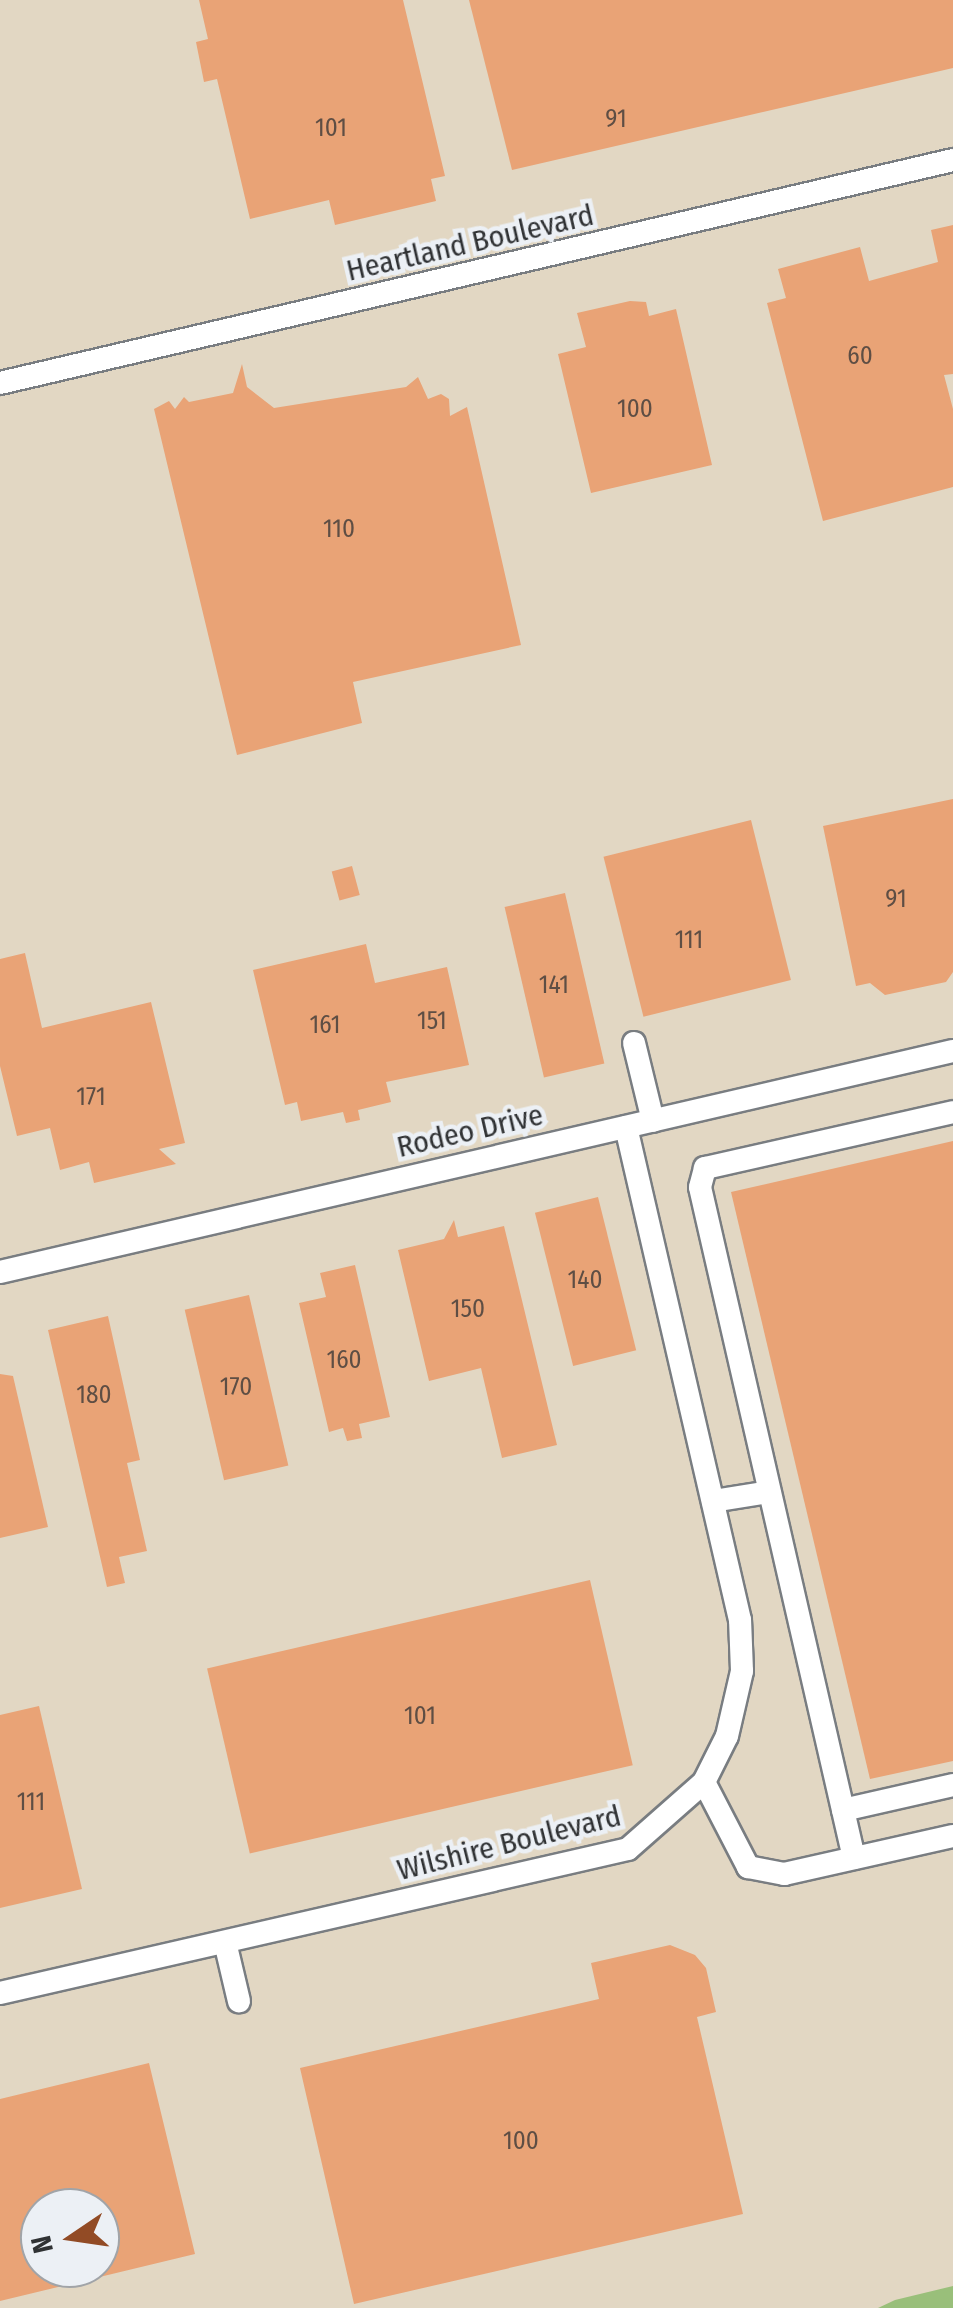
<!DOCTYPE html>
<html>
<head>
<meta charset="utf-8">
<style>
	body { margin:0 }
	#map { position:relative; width:953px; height:2308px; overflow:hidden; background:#dfe3e7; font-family:"Fira Sans Condensed",sans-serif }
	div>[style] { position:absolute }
	.industrial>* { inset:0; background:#e2d7c3 }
	.forest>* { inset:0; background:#99bf7a }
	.building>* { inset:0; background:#e9a376; transform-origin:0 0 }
	.roads { filter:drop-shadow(2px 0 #797d81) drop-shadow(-2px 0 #797d81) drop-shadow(0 2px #797d81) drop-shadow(0 -2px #797d81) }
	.minor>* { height:22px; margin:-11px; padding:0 11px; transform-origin:11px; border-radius:11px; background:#fff }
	span { translate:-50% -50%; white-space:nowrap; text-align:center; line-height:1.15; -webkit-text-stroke:9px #ecf0f5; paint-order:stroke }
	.number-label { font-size:25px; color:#5e4e44 }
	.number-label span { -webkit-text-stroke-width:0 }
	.street-label { font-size:30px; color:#303234 }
	.north { position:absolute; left:20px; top:2188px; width:100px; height:100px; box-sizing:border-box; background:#ecf0f5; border:2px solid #a1a4a8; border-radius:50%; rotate:257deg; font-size:28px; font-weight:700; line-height:40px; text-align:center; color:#303234 }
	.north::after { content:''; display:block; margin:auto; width:35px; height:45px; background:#924b25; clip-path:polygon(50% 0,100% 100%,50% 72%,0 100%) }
</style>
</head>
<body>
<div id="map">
	<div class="industrial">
		<i style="clip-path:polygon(evenodd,0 0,953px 0,953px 2308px,0 2308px,0 0,40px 2208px,100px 2208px,100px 2268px,40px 2268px,40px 2208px)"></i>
	</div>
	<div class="forest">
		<i style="clip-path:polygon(953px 2286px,953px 2308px,878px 2308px,895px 2300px)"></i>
	</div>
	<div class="building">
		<i style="clip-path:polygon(199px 0,403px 0,445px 176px,431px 179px,436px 201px,335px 225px,329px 200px,250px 219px,217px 79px,204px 82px,196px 42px,208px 39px)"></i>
		<i style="clip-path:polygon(469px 0,953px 0,953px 68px,512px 170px)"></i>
		<i style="clip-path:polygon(953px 225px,953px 374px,944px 375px,953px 409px,953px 487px,823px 521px,767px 303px,786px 298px,778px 269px,860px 247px,869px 281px,938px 262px,931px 230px)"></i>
		<i style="clip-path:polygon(630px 301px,646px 302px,649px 316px,676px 309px,712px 465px,591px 493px,558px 354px,586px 347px,577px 313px)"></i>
		<i style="clip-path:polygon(242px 364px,247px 387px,274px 408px,406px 387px,418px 377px,428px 399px,441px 394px,449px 399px,450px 416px,467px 407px,521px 645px,353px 682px,362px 723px,237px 755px,154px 409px,169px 401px,175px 409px,184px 397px,189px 402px,233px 393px)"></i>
		<i style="clip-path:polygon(953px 799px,953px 972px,946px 982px,885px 995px,870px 983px,856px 986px,823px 826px)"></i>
		<i style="left:751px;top:820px;width:165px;height:152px;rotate:76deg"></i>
		<i style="left:352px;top:866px;width:30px;height:21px;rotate:75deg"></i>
		<i style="left:565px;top:893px;width:175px;height:62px;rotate:77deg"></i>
		<i style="clip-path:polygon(366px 944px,375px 983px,447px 967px,469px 1065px,386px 1082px,391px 1102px,358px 1110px,360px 1120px,346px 1123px,343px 1112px,301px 1121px,297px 1102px,285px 1105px,253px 970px)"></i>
		<i style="clip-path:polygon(25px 953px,42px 1028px,151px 1002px,185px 1143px,159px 1149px,176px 1164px,94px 1183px,89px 1162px,60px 1170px,50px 1128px,17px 1136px,0 1066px,0 959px)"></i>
		<i style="clip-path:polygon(953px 1141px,953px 1761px,870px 1779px,731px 1192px)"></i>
		<i style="left:598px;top:1197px;width:158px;height:65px;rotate:76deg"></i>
		<i style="clip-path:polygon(454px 1220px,458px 1237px,504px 1226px,557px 1445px,502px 1458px,481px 1368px,429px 1381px,398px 1250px,444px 1239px)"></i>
		<i style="clip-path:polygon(355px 1265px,390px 1417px,359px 1424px,362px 1438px,347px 1441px,343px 1428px,329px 1432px,299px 1303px,326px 1297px,320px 1273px)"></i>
		<i style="left:249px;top:1295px;width:175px;height:66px;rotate:77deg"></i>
		<i style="clip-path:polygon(108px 1316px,140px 1460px,127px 1463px,147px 1551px,119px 1557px,125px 1583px,107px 1587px,48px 1330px)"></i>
		<i style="clip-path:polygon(0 1374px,13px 1376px,48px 1527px,0 1538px)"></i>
		<i style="left:590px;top:1580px;width:190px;height:393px;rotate:77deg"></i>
		<i style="clip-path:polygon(39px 1706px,82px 1889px,0 1908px,0 1715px)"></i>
		<i style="clip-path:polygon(670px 1945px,695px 1955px,706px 1968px,716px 2012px,697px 2017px,743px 2214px,354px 2304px,300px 2068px,599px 1999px,591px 1963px)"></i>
		<i style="clip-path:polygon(evenodd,149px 2063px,195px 2254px,0 2301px,0 2099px,149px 2063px,40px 2208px,100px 2208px,100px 2268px,40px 2268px,40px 2208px)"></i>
	</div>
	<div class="roads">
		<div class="minor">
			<i style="left:0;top:383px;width:979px;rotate:-13.17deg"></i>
			<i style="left:634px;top:1043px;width:80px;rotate:76.3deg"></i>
			<i style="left:0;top:1272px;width:978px;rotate:-13.06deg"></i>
			<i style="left:713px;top:1501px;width:57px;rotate:-9.1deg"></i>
			<i style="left:704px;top:1782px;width:96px;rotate:62.6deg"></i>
			<i style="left:748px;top:1867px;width:37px;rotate:11deg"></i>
			<i style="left:784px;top:1874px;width:173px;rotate:-12.7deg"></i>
			<i style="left:843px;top:1810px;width:113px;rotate:-12.8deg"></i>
			<i style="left:854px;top:1858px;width:688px;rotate:-102.93deg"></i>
			<i style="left:700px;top:1187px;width:20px;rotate:-75deg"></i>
			<i style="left:705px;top:1168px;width:254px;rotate:-12.7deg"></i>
			<i style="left:225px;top:1942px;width:61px;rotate:76.7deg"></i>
			<i style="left:0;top:1993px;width:644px;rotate:-12.91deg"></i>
			<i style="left:628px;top:1849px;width:101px;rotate:-41.4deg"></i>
			<i style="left:704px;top:1782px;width:51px;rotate:-63.4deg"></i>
			<i style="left:727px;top:1736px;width:67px;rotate:-77deg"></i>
			<i style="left:742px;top:1671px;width:51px;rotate:-92.2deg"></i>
			<i style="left:740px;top:1620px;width:506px;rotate:-103.02deg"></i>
		</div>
	</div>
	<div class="number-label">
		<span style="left:616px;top:119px">91</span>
		<span style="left:331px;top:128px">101</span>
		<span style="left:860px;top:356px">60</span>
		<span style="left:635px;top:409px">100</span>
		<span style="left:339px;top:529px">110</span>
		<span style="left:896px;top:899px">91</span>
		<span style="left:689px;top:940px">111</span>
		<span style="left:554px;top:985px">141</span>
		<span style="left:432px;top:1021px">151</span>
		<span style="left:325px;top:1025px">161</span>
		<span style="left:91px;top:1097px">171</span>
		<span style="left:585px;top:1280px">140</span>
		<span style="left:468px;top:1309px">150</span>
		<span style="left:344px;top:1360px">160</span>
		<span style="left:236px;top:1387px">170</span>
		<span style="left:94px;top:1395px">180</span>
		<span style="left:420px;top:1716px">101</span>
		<span style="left:31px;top:1802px">111</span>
		<span style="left:521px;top:2141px">100</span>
	</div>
	<div class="street-label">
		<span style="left:470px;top:243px;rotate:-13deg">Heartland Boulevard</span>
		<span style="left:470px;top:1131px;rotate:-13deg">Rodeo Drive</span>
		<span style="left:509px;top:1843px;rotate:-14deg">Wilshire Boulevard</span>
	</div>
	<div class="north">N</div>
</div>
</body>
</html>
